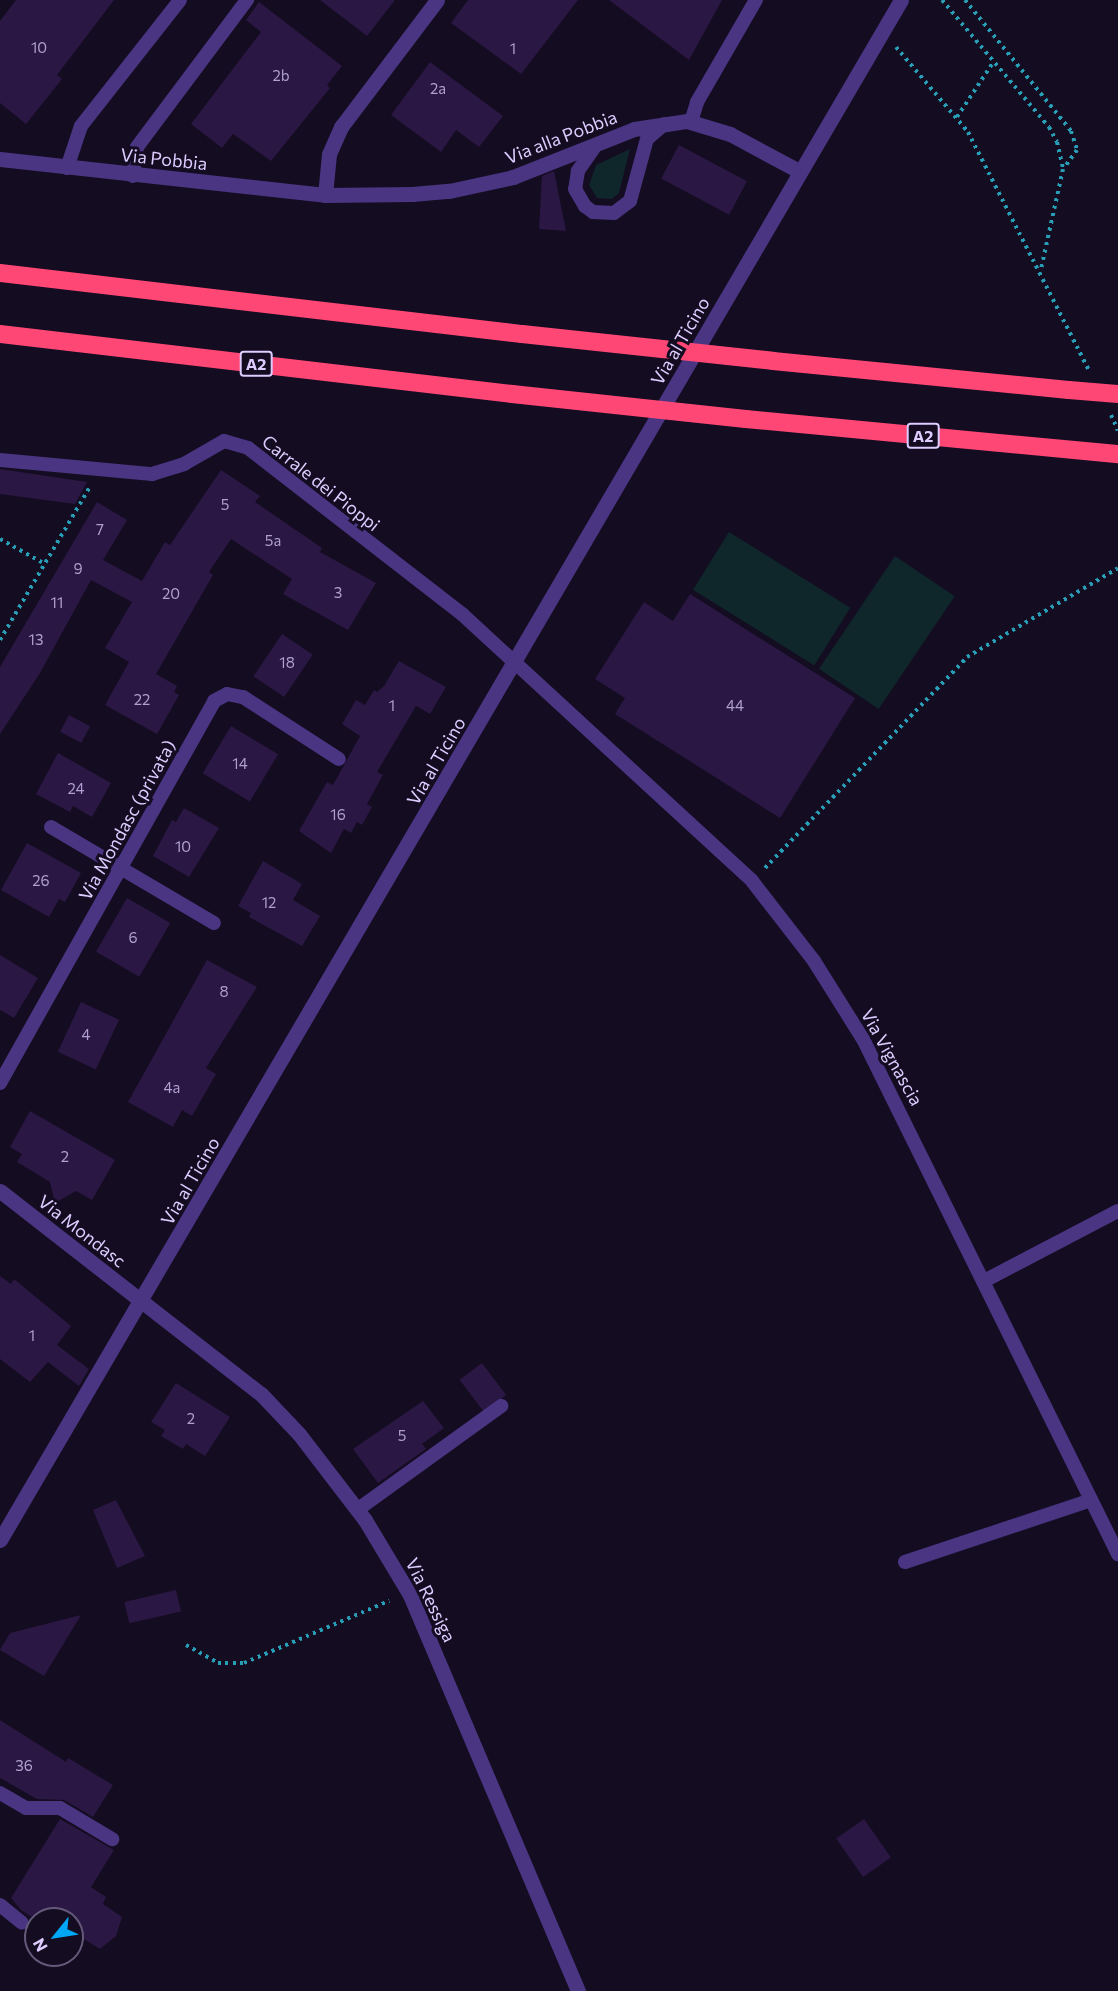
<!DOCTYPE html>
<html>
<head>
<meta charset="utf-8">
<style>
	body { margin:0 }
	#map { position:relative; width:1118px; height:1991px; overflow:hidden; background:#140c21; font-family:Commissioner,sans-serif }
	div>[style] { position:absolute }
	.green>* { inset:0; background:#0f262b; transform-origin:0 0 }
	.building>* { inset:0; background:#2a1743; transform-origin:0 0 }
	.path>* { height:4px; margin-top:-2px; transform-origin:0; background:repeating-linear-gradient(90deg,#289fb7 0 3px,transparent 0 7.5px) }
	.lane>* { height:14px; margin:-7px; padding:0 7px; transform-origin:7px; border-radius:7px; background:#493582 }
	.street>* { height:15px; margin:-7.5px; padding:0 7.5px; transform-origin:7.5px; border-radius:7.5px; background:#493582 }
	.highway>* { height:18px; margin:-9px; padding:0 9px; transform-origin:9px; border-radius:9px; background:#ff4776 }
	.highway-bridge>* { height:18px; margin:-9px; padding:0 9px; transform-origin:9px; border-radius:9px; background:#ff4776 }
	span { translate:-50% -50%; white-space:nowrap; text-align:center; line-height:1.15; -webkit-text-stroke:6px #140c21; paint-order:stroke }
	.number-label { font-size:15px; color:#b09fd0 }
	.number-label span { -webkit-text-stroke-width:0 }
	.shield-label span { padding:2px 4px; background:#140c21; border:2px solid; border-radius:4px; -webkit-text-stroke-width:0 }
	.shield-label { font-size:16px; color:#dcf; font-weight:700 }
	.street-label { font-size:18px; color:#dcf }
	.north { position:absolute; left:24px; top:1907px; width:60px; height:60px; box-sizing:border-box; background:#140c21; border:2px solid #64597a; border-radius:50%; rotate:240deg; font-size:16px; font-weight:700; line-height:24px; text-align:center; color:#dcf }
	.north::after { content:''; display:block; margin:auto; width:21px; height:27px; background:#00a7f7; clip-path:polygon(50% 0,100% 100%,50% 72%,0 100%) }
</style>
</head>
<body>
<div id="map">
	<div class="green">
		<i style="clip-path:polygon(630px 149px,619px 193px,612px 199px,597px 198px,589px 185px,596px 165px)"></i>
		<i style="left:729px;top:532px;width:143px;height:68px;rotate:32deg"></i>
		<i style="left:895px;top:556px;width:72px;height:136px;rotate:34deg"></i>
	</div>
	<div class="building">
		<i style="clip-path:polygon(16px 0,114px 0,57px 75px,62px 79px,26px 124px,0 103px,0 21px)"></i>
		<i style="clip-path:polygon(320px 0,395px 0,367px 36px)"></i>
		<i style="clip-path:polygon(468px 0,578px 0,521px 74px,451px 23px)"></i>
		<i style="clip-path:polygon(609px 0,722px 0,689px 60px)"></i>
		<i style="clip-path:polygon(259px 2px,342px 66px,327px 85px,330px 88px,271px 161px,233px 134px,222px 148px,191px 124px,261px 32px,246px 20px)"></i>
		<i style="clip-path:polygon(430px 62px,503px 116px,479px 147px,456px 130px,441px 152px,391px 115px)"></i>
		<i style="left:679px;top:145px;width:77px;height:38px;rotate:28deg"></i>
		<i style="clip-path:polygon(554px 171px,566px 231px,539px 229px,542px 176px)"></i>
		<i style="clip-path:polygon(0 469px,87px 482px,75px 504px,0 494px)"></i>
		<i style="clip-path:polygon(221px 470px,260px 496px,255px 502px,322px 548px,320px 552px,376px 583px,348px 630px,283px 594px,292px 579px,231px 539px,209px 572px,213px 575px,156px 674px,177px 686px,174px 692px,179px 695px,157px 734px,105px 705px,129px 662px,105px 648px,132px 602px,91px 580px,40px 673px,0 734px,0 667px,97px 502px,127px 520px,103px 560px,142px 581px,165px 542px,170px 545px)"></i>
		<i style="clip-path:polygon(690px 594px,855px 698px,780px 818px,615px 714px,625px 698px,595px 679px,644px 602px,673px 621px)"></i>
		<i style="left:282px;top:634px;width:37px;height:51px;rotate:34deg"></i>
		<i style="clip-path:polygon(399px 661px,446px 687px,430px 714px,416px 706px,377px 772px,383px 775px,367px 804px,372px 807px,362px 825px,357px 822px,351px 833px,344px 829px,331px 853px,299px 831px,327px 782px,333px 785px,360px 736px,342px 724px,356px 700px,365px 705px,374px 690px,377px 692px,384px 686px)"></i>
		<i style="left:69px;top:715px;width:24px;height:19px;rotate:28deg"></i>
		<i style="left:231px;top:726px;width:55px;height:55px;rotate:31deg"></i>
		<i style="clip-path:polygon(58px 753px,111px 783px,92px 817px,73px 806px,70px 812px,36px 794px)"></i>
		<i style="clip-path:polygon(184px 808px,219px 828px,189px 877px,153px 856px,172px 820px,176px 822px)"></i>
		<i style="clip-path:polygon(27px 843px,81px 873px,65px 902px,59px 899px,49px 917px,1px 890px)"></i>
		<i style="clip-path:polygon(263px 861px,302px 884px,293px 900px,320px 916px,302px 946px,249px 917px,251px 913px,238px 906px)"></i>
		<i style="left:127px;top:898px;width:50px;height:62px;rotate:30deg"></i>
		<i style="clip-path:polygon(0 955px,38px 978px,14px 1018px,0 1010px)"></i>
		<i style="clip-path:polygon(207px 960px,257px 987px,206px 1068px,216px 1074px,192px 1116px,182px 1110px,173px 1127px,128px 1102px)"></i>
		<i style="left:81px;top:1002px;width:42px;height:55px;rotate:25deg"></i>
		<i style="clip-path:polygon(30px 1111px,115px 1160px,92px 1200px,76px 1191px,55px 1203px,50px 1182px,17px 1162px,22px 1154px,10px 1147px)"></i>
		<i style="clip-path:polygon(0 1276px,11px 1284px,14px 1279px,71px 1326px,57px 1345px,89px 1369px,79px 1386px,48px 1362px,30px 1382px,0 1359px)"></i>
		<i style="left:482px;top:1363px;width:40px;height:28px;rotate:53deg"></i>
		<i style="clip-path:polygon(176px 1383px,230px 1417px,205px 1456px,186px 1444px,183px 1449px,161px 1436px,165px 1430px,151px 1422px)"></i>
		<i style="clip-path:polygon(423px 1401px,444px 1428px,422px 1444px,426px 1449px,378px 1483px,353px 1449px)"></i>
		<i style="clip-path:polygon(116px 1500px,145px 1556px,117px 1568px,93px 1510px)"></i>
		<i style="left:176px;top:1590px;width:22px;height:53px;rotate:77deg"></i>
		<i style="clip-path:polygon(81px 1615px,44px 1676px,0 1650px,10px 1633px)"></i>
		<i style="clip-path:polygon(0 1720px,66px 1762px,68px 1758px,113px 1785px,93px 1817px,64px 1800px,37px 1799px,0 1778px)"></i>
		<i style="clip-path:polygon(60px 1819px,114px 1850px,91px 1887px,106px 1897px,103px 1904px,122px 1917px,116px 1936px,100px 1949px,82px 1938px,77px 1945px,72px 1942px,72px 1919px,36px 1920px,21px 1910px,11px 1898px)"></i>
		<i style="left:864px;top:1819px;width:47px;height:34px;rotate:55deg"></i>
	</div>
	<div class="path">
		<i style="left:942px;top:0;width:166px;rotate:49.9deg"></i>
		<i style="left:1049px;top:127px;width:17px;rotate:62deg"></i>
		<i style="left:1057px;top:142px;width:28px;rotate:77deg"></i>
		<i style="left:1063px;top:169px;width:102px;rotate:102.4deg"></i>
		<i style="left:965px;top:0;width:169px;rotate:51deg"></i>
		<i style="left:1071px;top:131px;width:20px;rotate:72deg"></i>
		<i style="left:1077px;top:150px;width:22px;rotate:126deg"></i>
		<i style="left:896px;top:47px;width:111px;rotate:49.7deg"></i>
		<i style="left:968px;top:132px;width:268px;rotate:63.1deg"></i>
		<i style="left:957px;top:117px;width:67px;rotate:-56.5deg"></i>
		<i style="left:1111px;top:415px;width:17px;rotate:66deg"></i>
		<i style="left:0;top:539px;width:51px;rotate:29.1deg"></i>
		<i style="left:0;top:640px;width:176px;rotate:-59.6deg"></i>
		<i style="left:765px;top:868px;width:292px;rotate:-46.2deg"></i>
		<i style="left:967px;top:657px;width:175px;rotate:-30.5deg"></i>
		<i style="left:186px;top:1645px;width:37px;rotate:29deg"></i>
		<i style="left:218px;top:1663px;width:26px"></i>
		<i style="left:244px;top:1663px;width:158px;rotate:-23.2deg"></i>
	</div>
	<div class="lane">
		<i style="left:691px;top:122px;width:21px;rotate:-73deg"></i>
		<i style="left:697px;top:102px;width:118px;rotate:-60deg"></i>
		<i style="left:596px;top:145px;width:32px;rotate:125deg"></i>
		<i style="left:578px;top:171px;width:18px;rotate:99deg"></i>
		<i style="left:575px;top:189px;width:20px;rotate:60deg"></i>
		<i style="left:585px;top:206px;width:10px;rotate:37deg"></i>
		<i style="left:593px;top:212px;width:21px;rotate:3deg"></i>
		<i style="left:614px;top:213px;width:20px;rotate:-37deg"></i>
		<i style="left:630px;top:201px;width:64px;rotate:-74.7deg"></i>
		<i style="left:647px;top:139px;width:23px;rotate:-41deg"></i>
		<i style="left:67px;top:168px;width:44px;rotate:-71.6deg"></i>
		<i style="left:81px;top:126px;width:160px;rotate:-51.8deg"></i>
		<i style="left:133px;top:176px;width:29px;rotate:-82deg"></i>
		<i style="left:137px;top:147px;width:184px;rotate:-53.2deg"></i>
		<i style="left:0;top:460px;width:153px;rotate:5.3deg"></i>
		<i style="left:152px;top:474px;width:34px;rotate:-17deg"></i>
		<i style="left:184px;top:464px;width:46px;rotate:-29.9deg"></i>
		<i style="left:224px;top:441px;width:25px;rotate:16deg"></i>
		<i style="left:248px;top:448px;width:271px;rotate:37.8deg"></i>
		<i style="left:462px;top:614px;width:394px;rotate:42.6deg"></i>
		<i style="left:752px;top:881px;width:101px;rotate:52.2deg"></i>
		<i style="left:814px;top:961px;width:92px;rotate:57.9deg"></i>
		<i style="left:863px;top:1039px;width:575px;rotate:63.66deg"></i>
		<i style="left:51px;top:827px;width:189px;rotate:30.5deg"></i>
		<i style="left:0;top:1083px;width:438px;rotate:-60.7deg"></i>
		<i style="left:214px;top:701px;width:15px;rotate:-28deg"></i>
		<i style="left:227px;top:694px;width:16px;rotate:11deg"></i>
		<i style="left:243px;top:697px;width:114px;rotate:32.9deg"></i>
		<i style="left:984px;top:1281px;width:151px;rotate:-27.6deg"></i>
		<i style="left:357px;top:1510px;width:178px;rotate:-35.8deg"></i>
		<i style="left:905px;top:1562px;width:196px;rotate:-18.4deg"></i>
		<i style="left:0;top:1793px;width:30px;rotate:30deg"></i>
		<i style="left:26px;top:1808px;width:34px"></i>
		<i style="left:60px;top:1808px;width:61px;rotate:30.8deg"></i>
		<i style="left:0;top:1905px;width:28px;rotate:39deg"></i>
	</div>
	<div class="street">
		<i style="left:0;top:159px;width:327px;rotate:6.3deg"></i>
		<i style="left:325px;top:195px;width:87px;rotate:-0.7deg"></i>
		<i style="left:412px;top:194px;width:37px;rotate:-5deg"></i>
		<i style="left:449px;top:191px;width:66px;rotate:-12.3deg"></i>
		<i style="left:513px;top:177px;width:130px;rotate:-21.6deg"></i>
		<i style="left:634px;top:129px;width:54px;rotate:-8.6deg"></i>
		<i style="left:687px;top:121px;width:45px;rotate:16.8deg"></i>
		<i style="left:730px;top:134px;width:78px;rotate:28.2deg"></i>
		<i style="left:325px;top:195px;width:41px;rotate:-84.4deg"></i>
		<i style="left:329px;top:154px;width:30px;rotate:-66deg"></i>
		<i style="left:341px;top:127px;width:159px;rotate:-52.9deg"></i>
		<i style="left:0;top:1191px;width:331px;rotate:37.9deg"></i>
		<i style="left:261px;top:1394px;width:55px;rotate:46.5deg"></i>
		<i style="left:299px;top:1434px;width:108px;rotate:52.5deg"></i>
		<i style="left:365px;top:1520px;width:87px;rotate:59deg"></i>
		<i style="left:410px;top:1595px;width:430px;rotate:67deg"></i>
		<i style="left:0;top:1540px;width:1784px;rotate:-59.67deg"></i>
	</div>
	<div class="highway">
		<i style="left:0;top:273px;width:526px;rotate:6.67deg"></i>
		<i style="left:0;top:334px;width:516px;rotate:6.68deg"></i>
		<i style="left:773px;top:361px;width:297px;rotate:5.6deg"></i>
		<i style="left:746px;top:419px;width:374px;rotate:5.4deg"></i>
	</div>
	<div class="highway-bridge">
		<i style="left:522px;top:334px;width:252px;rotate:6.1deg"></i>
		<i style="left:1069px;top:390px;width:49px;rotate:4.7deg"></i>
		<i style="left:512px;top:394px;width:235px;rotate:6.1deg"></i>
	</div>
	<div class="number-label">
		<span style="left:39px;top:48px">10</span>
		<span style="left:513px;top:49px">1</span>
		<span style="left:281px;top:76px">2b</span>
		<span style="left:438px;top:89px">2a</span>
		<span style="left:225px;top:505px">5</span>
		<span style="left:100px;top:530px">7</span>
		<span style="left:273px;top:541px">5a</span>
		<span style="left:78px;top:569px">9</span>
		<span style="left:338px;top:593px">3</span>
		<span style="left:171px;top:594px">20</span>
		<span style="left:57px;top:603px">11</span>
		<span style="left:36px;top:640px">13</span>
		<span style="left:287px;top:663px">18</span>
		<span style="left:142px;top:700px">22</span>
		<span style="left:392px;top:706px">1</span>
		<span style="left:735px;top:706px">44</span>
		<span style="left:240px;top:764px">14</span>
		<span style="left:76px;top:789px">24</span>
		<span style="left:338px;top:815px">16</span>
		<span style="left:183px;top:847px">10</span>
		<span style="left:41px;top:881px">26</span>
		<span style="left:269px;top:903px">12</span>
		<span style="left:133px;top:938px">6</span>
		<span style="left:224px;top:992px">8</span>
		<span style="left:86px;top:1035px">4</span>
		<span style="left:172px;top:1088px">4a</span>
		<span style="left:65px;top:1157px">2</span>
		<span style="left:32px;top:1336px">1</span>
		<span style="left:191px;top:1419px">2</span>
		<span style="left:402px;top:1436px">5</span>
		<span style="left:24px;top:1766px">36</span>
	</div>
	<div class="shield-label">
		<span style="left:256px;top:364px">A2</span>
		<span style="left:923px;top:436px">A2</span>
	</div>
	<div class="street-label">
		<span style="left:561px;top:137px;rotate:-21deg">Via alla Pobbia</span>
		<span style="left:164px;top:159px;rotate:6deg">Via Pobbia</span>
		<span style="left:680px;top:341px;rotate:-60deg">Via al Ticino</span>
		<span style="left:321px;top:483px;rotate:38deg">Carrale dei Pioppi</span>
		<span style="left:436px;top:761px;rotate:-60deg">Via al Ticino</span>
		<span style="left:127px;top:820px;rotate:-61deg">Via Mondasc (privata)</span>
		<span style="left:892px;top:1057px;rotate:61deg">Via Vignascia</span>
		<span style="left:190px;top:1181px;rotate:-60deg">Via al Ticino</span>
		<span style="left:82px;top:1231px;rotate:38deg">Via Mondasc</span>
		<span style="left:431px;top:1600px;rotate:64deg">Via Ressiga</span>
	</div>
	<div class="north">N</div>
</div>
</body>
</html>
